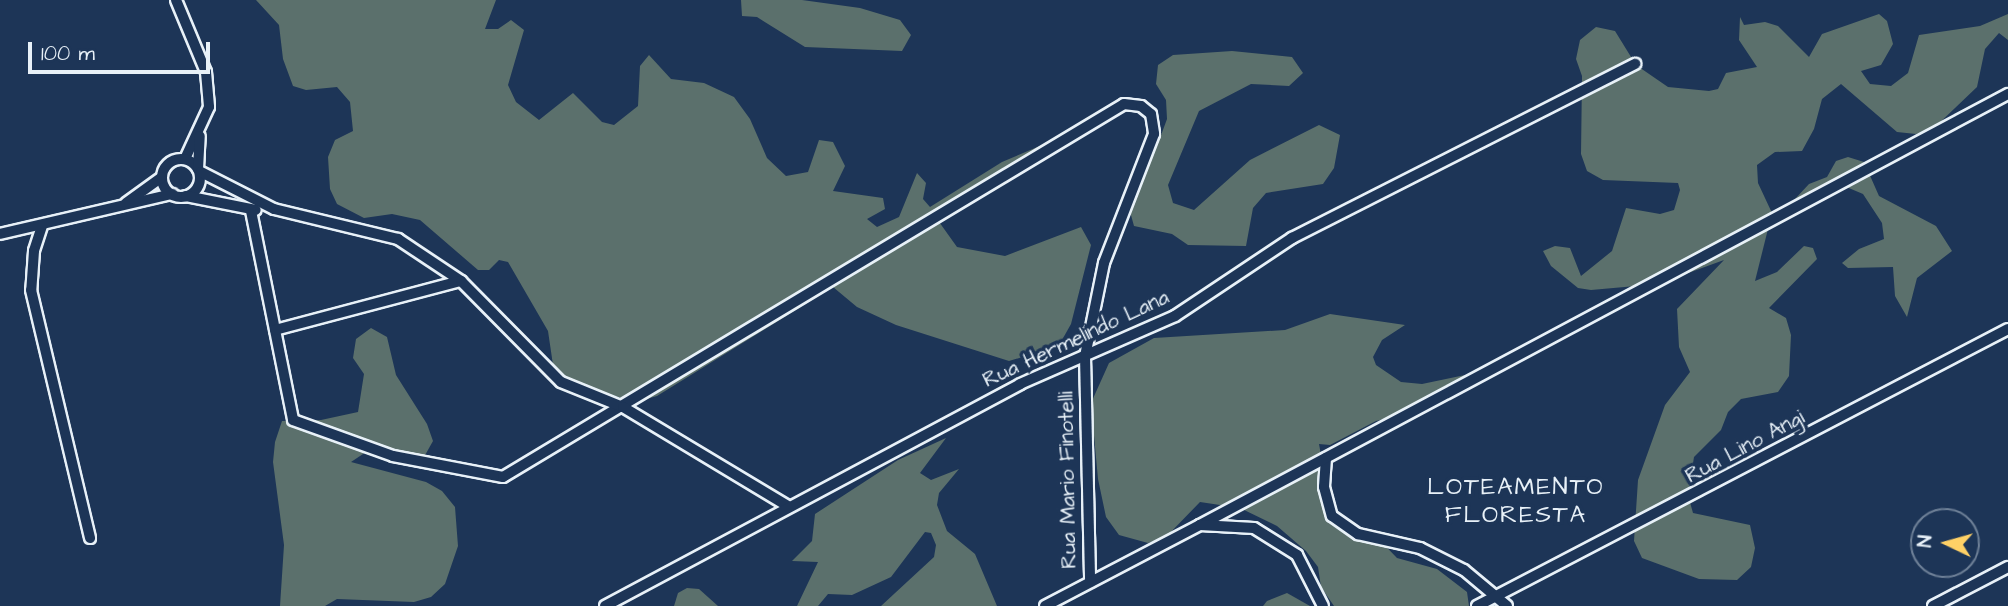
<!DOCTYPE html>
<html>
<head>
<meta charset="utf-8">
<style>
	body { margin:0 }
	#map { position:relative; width:2008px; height:606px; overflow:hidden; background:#1d3557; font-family:"Architects Daughter",sans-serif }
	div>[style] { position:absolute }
	.green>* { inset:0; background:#5b706c }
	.roads { filter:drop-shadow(2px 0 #e8f1f8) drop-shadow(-2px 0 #e8f1f8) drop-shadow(0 2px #e8f1f8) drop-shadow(0 -2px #e8f1f8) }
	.street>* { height:10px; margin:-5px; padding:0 5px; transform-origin:5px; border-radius:5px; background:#1d3557 }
	.street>.ring { margin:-5px; padding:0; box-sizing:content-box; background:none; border:10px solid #1d3557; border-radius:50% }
	span { translate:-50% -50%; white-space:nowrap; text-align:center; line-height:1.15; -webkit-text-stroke:7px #1d3557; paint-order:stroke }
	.street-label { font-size:21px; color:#e8f1f8 }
	.quarter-label { font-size:24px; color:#e8f1f8; letter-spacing:2px }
	.north { position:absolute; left:1910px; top:508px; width:70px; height:70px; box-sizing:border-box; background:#1d3557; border:2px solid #6e8097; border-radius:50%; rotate:275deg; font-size:19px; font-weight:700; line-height:28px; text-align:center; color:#e8f1f8 }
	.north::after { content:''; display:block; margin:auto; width:24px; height:32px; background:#ffd166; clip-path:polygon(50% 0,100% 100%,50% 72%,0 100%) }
	.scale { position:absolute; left:28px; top:42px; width:182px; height:32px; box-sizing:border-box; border:4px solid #e8f1f8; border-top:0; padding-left:9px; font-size:21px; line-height:24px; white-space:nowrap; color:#e8f1f8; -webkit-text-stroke:5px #1d3557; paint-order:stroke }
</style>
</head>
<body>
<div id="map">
	<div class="green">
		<i style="clip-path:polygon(256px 0,496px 0,485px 29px,498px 29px,511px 20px,524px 30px,508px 85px,516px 102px,539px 120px,573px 93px,602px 122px,614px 125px,638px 106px,640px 66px,649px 55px,671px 79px,704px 83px,734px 97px,750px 119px,767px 158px,786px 176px,808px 172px,819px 140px,833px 142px,845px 166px,833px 191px,883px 198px,885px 209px,867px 219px,877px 227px,899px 217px,917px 173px,926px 183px,923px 199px,930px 207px,1002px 162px,1054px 140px,937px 219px,957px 247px,1005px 256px,1081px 227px,1091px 245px,1071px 324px,1062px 340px,1046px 350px,1009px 361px,896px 325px,857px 307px,833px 287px,657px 396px,636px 402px,594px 390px,571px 381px,553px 365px,548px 331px,508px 262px,499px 260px,489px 270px,478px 270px,420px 220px,392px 214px,364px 218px,337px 204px,330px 189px,328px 157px,335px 140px,353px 131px,350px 102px,337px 87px,306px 90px,293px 86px,283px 59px,279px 25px)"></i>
		<i style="clip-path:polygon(741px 0,802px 0,860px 8px,900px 20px,911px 35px,902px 51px,805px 47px,757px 17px,742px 16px)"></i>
		<i style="clip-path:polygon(1879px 14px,1887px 21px,1893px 44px,1881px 65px,1861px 71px,1870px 84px,1891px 86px,1908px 73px,1919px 35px,1980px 26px,2008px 14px,2008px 40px,1999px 33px,1985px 49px,1977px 87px,1933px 129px,1916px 134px,1897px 132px,1841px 84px,1822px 99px,1814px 129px,1802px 151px,1775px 152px,1757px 165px,1758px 183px,1772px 213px,1755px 281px,1777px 272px,1804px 246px,1813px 248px,1817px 259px,1769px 308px,1786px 318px,1791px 335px,1789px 376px,1778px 392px,1741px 399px,1728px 412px,1721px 430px,1694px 457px,1688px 495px,1693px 513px,1750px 525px,1755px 548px,1751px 567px,1737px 580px,1699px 579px,1642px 558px,1634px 541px,1638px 480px,1665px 405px,1690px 372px,1679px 347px,1677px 309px,1724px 260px,1658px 284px,1591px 290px,1578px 288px,1551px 266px,1543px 251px,1555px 246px,1570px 248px,1581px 276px,1612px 251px,1626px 208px,1660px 214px,1674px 210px,1680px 190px,1678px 183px,1603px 180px,1587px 171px,1581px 154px,1582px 76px,1576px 59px,1580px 40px,1596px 27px,1615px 31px,1636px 65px,1668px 87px,1709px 91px,1718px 89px,1726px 73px,1757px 67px,1739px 40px,1740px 17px,1744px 25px,1765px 22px,1778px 26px,1809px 57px,1822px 34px)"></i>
		<i style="clip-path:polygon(1232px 51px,1292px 57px,1303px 73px,1289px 86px,1251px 84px,1199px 111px,1168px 185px,1173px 203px,1194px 210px,1250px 160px,1319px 125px,1340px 135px,1334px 168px,1323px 184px,1266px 193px,1253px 208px,1246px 246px,1188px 245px,1172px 234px,1134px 226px,1129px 208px,1146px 154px,1160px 138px,1167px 119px,1166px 100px,1156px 84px,1158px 65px,1173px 55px)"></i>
		<i style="clip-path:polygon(1848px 157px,1864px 162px,1879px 196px,1936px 226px,1952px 251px,1917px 278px,1907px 317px,1895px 296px,1893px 267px,1848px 268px,1842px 263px,1859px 249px,1884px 239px,1882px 223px,1863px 194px,1844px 186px,1795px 199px,1809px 184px,1827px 177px,1836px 161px)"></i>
		<i style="clip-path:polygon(1330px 314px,1405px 325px,1382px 340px,1373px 357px,1376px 365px,1401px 382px,1422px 384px,1465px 375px,1436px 406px,1376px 421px,1330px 445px,1319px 444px,1333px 520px,1371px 531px,1397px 558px,1437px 569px,1467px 592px,1469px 606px,1334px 606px,1321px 587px,1318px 567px,1306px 551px,1277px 526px,1240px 508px,1200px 502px,1166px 537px,1148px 543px,1119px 535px,1106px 517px,1098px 479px,1091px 403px,1109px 363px,1154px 338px,1285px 330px)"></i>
		<i style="clip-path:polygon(371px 328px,387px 337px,396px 375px,427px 424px,433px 441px,424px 457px,366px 452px,351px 462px,426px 482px,442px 491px,455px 507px,458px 546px,445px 584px,431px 597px,414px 602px,337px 599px,325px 606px,280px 606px,284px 545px,273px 462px,275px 442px,282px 421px,321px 420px,358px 412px,364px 374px,353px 358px,356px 339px)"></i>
		<i style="clip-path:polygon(946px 438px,920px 473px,931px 480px,959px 469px,939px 493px,937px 505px,947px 531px,975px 554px,997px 606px,881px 606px,934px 557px,936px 545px,931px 533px,925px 532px,891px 577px,852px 595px,828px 594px,818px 606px,797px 606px,818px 562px,792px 561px,812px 541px,815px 514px,898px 460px)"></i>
		<i style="clip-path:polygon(687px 588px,699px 589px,718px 606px,674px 606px,678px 593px)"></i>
		<i style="clip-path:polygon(1287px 593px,1310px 606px,1263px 606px,1267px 601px)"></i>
	</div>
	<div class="roads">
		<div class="street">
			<i style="left:176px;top:0;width:78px;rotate:67.4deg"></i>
			<i style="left:206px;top:72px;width:35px;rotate:85deg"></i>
			<i style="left:209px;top:107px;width:57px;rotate:114.8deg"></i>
			<i class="ring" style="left:162px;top:159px;width:28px;height:28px"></i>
			<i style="left:198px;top:169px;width:33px;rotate:-87deg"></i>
			<i style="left:201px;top:172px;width:82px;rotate:26.9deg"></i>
			<i style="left:274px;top:209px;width:128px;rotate:13.6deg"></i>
			<i style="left:398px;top:239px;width:76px;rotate:33.7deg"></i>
			<i style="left:186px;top:196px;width:71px;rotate:11.3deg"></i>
			<i style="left:126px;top:203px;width:44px;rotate:-35.8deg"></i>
			<i style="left:251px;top:211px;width:213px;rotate:78.6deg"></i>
			<i style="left:293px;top:420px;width:106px;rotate:19.8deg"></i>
			<i style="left:393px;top:456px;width:112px;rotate:10.8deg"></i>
			<i style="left:503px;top:477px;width:724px;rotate:-30.99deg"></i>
			<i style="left:1124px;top:104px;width:17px;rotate:7deg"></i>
			<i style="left:1141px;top:106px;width:13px;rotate:39deg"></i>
			<i style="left:1151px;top:114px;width:20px;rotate:81deg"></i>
			<i style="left:1154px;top:134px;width:138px;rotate:111.2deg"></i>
			<i style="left:1104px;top:263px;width:95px;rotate:101.5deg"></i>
			<i style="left:1085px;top:356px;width:226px;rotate:88.7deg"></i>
			<i style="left:42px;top:226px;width:26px;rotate:108deg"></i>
			<i style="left:34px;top:251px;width:39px;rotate:94deg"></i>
			<i style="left:31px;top:290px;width:255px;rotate:76.6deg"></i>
			<i style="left:0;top:234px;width:177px;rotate:-13.1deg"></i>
			<i style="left:275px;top:330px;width:192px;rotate:-14.8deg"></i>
			<i style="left:461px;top:281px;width:142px;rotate:45.3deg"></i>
			<i style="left:561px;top:382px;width:67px;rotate:22deg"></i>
			<i style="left:623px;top:407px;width:192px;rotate:31deg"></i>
			<i style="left:1326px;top:458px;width:29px;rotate:94deg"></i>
			<i style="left:1324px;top:487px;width:30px;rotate:75deg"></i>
			<i style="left:1332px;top:516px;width:32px;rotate:35deg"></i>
			<i style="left:1358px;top:534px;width:64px;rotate:12.7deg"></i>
			<i style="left:1420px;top:548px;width:49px;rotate:26.6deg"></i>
			<i style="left:1464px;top:570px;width:56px;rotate:39.9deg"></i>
			<i style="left:1200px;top:525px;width:916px;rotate:-28.08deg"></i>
			<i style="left:605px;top:606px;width:471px;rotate:-28.1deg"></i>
			<i style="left:1020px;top:384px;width:169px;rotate:-23.7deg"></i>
			<i style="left:1175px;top:316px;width:141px;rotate:-33.7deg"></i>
			<i style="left:1292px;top:238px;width:385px;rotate:-26.9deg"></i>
			<i style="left:1045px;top:606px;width:175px;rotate:-27.6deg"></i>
			<i style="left:1200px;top:525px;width:54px;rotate:3.2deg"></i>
			<i style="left:1254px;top:528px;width:51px;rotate:32.1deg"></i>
			<i style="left:1297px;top:555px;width:57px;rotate:63deg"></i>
			<i style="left:1477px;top:606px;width:599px;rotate:-27.55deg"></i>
			<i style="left:1933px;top:606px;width:85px;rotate:-27.5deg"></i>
		</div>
	</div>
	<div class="street-label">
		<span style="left:1076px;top:339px;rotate:-25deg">Rua Hermelindo Lana</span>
		<span style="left:1745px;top:447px;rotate:-28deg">Rua Lino Angi</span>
		<span style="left:1068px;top:480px;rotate:-91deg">Rua Mario Finotelli</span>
	</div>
	<div class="quarter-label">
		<span style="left:1516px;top:502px">LOTEAMENTO<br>FLORESTA</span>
	</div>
	<div class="north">N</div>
	<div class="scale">100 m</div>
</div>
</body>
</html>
